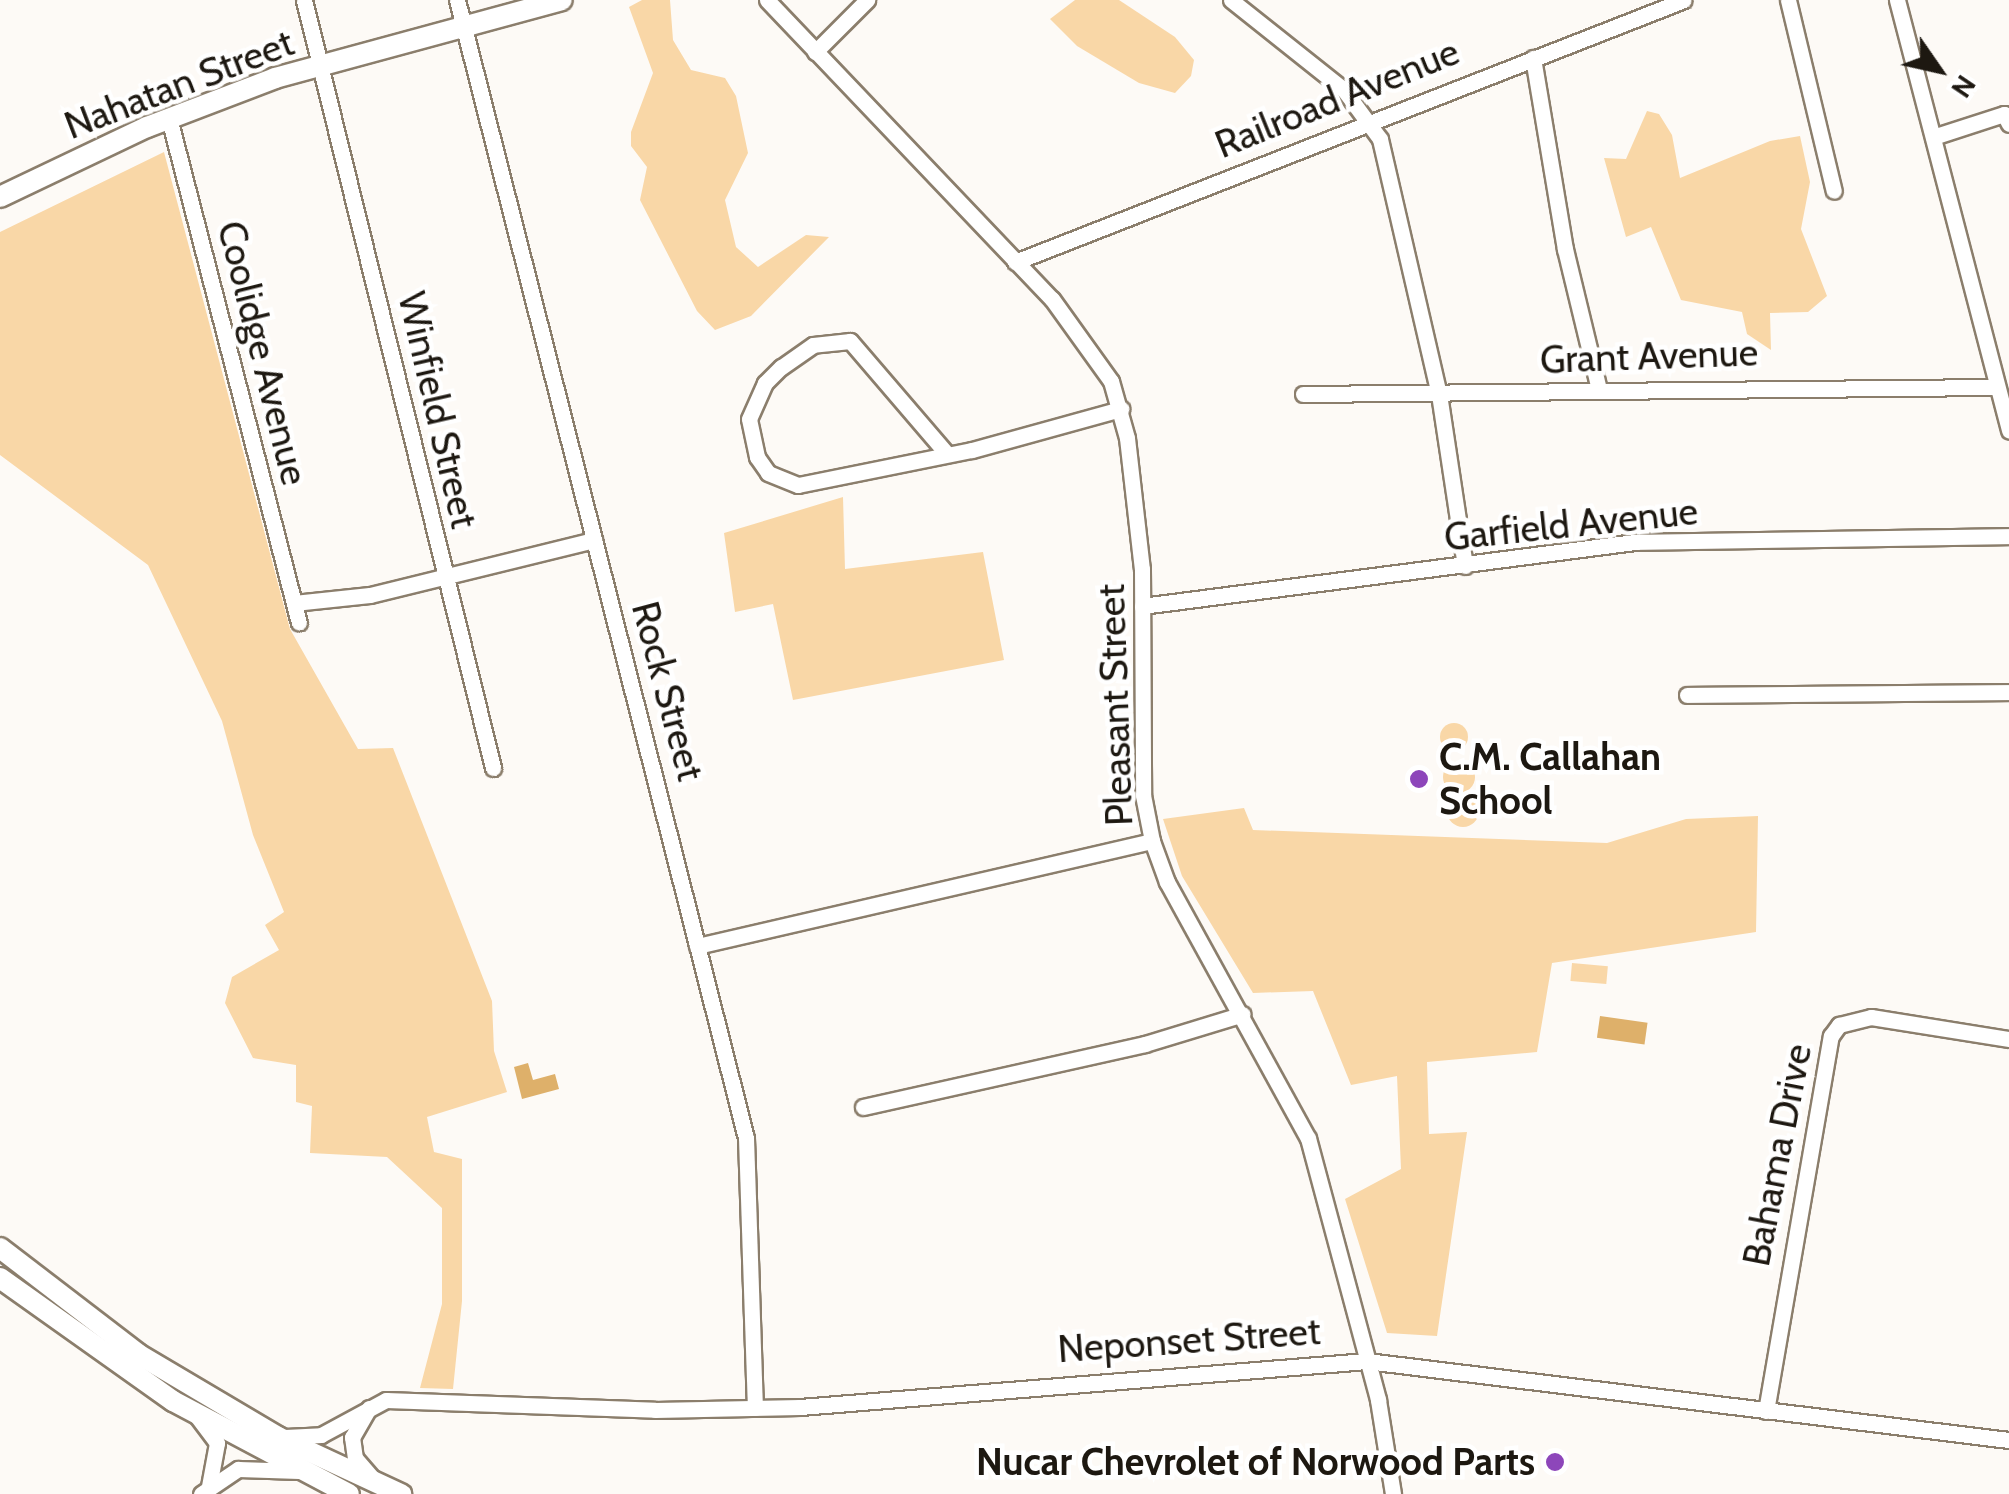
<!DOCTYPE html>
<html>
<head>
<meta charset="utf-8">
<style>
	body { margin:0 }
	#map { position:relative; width:2009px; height:1494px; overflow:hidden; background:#fdfaf6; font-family:Cabin,sans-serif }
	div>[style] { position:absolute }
	.green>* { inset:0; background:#f9d7a7; transform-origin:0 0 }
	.round { border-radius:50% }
	.water>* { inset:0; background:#deb06a; transform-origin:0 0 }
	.roads { filter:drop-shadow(2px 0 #8b7e6c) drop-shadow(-2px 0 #8b7e6c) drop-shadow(0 2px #8b7e6c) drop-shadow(0 -2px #8b7e6c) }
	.minor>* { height:15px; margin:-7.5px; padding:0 7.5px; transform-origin:7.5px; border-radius:7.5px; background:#fff }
	.major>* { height:20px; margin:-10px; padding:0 10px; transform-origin:10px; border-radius:10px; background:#fff }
	.dots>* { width:28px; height:28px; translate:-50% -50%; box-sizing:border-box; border:5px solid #fff; border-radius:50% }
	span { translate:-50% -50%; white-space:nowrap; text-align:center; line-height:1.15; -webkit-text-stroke:9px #fff; paint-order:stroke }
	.street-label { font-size:38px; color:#1d1811 }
	.poi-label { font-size:38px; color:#1d1811; font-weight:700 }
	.left { translate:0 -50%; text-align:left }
	.right { translate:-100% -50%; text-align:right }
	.north { position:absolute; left:1889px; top:20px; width:100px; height:100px; -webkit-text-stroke:8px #fff; paint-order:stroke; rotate:124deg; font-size:28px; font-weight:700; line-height:40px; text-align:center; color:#1d1811 }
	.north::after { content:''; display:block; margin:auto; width:35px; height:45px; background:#1d1811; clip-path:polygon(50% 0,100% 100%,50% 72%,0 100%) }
</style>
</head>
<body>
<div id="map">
	<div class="green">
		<i style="clip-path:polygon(642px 0,670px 0,673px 40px,691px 70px,725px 78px,736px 96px,748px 153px,725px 200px,736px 247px,758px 267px,806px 235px,829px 237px,751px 316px,715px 330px,697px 311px,640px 200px,647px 167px,631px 146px,631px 132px,653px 73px,629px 7px)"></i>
		<i style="clip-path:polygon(1075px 0,1119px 0,1175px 37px,1194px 60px,1191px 76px,1175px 93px,1139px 83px,1077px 46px,1050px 19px)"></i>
		<i style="clip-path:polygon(1647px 111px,1659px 114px,1672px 135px,1680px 178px,1770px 141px,1800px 136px,1810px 182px,1801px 229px,1827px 296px,1808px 312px,1770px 313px,1771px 350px,1747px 334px,1742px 312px,1681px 300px,1651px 227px,1626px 237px,1604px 158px,1626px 159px)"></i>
		<i style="clip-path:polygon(164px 152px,290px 629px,358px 749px,393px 748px,492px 1001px,494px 1051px,507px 1092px,427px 1117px,434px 1152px,462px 1159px,462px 1301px,453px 1389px,420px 1388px,442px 1304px,442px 1208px,387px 1157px,310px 1153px,312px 1106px,296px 1102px,296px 1065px,253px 1058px,225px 1003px,232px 977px,279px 950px,265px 925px,284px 912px,253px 835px,222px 721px,148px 565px,0 455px,0 232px)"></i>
		<i style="clip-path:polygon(843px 497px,845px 569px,983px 552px,1004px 660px,793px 700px,773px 604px,735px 612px,724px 533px)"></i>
		<i class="round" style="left:1440px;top:723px;width:28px;height:28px"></i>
		<i class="round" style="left:1443px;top:761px;width:32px;height:32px"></i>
		<i class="round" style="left:1447px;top:795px;width:32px;height:32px"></i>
		<i style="clip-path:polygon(1244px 808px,1253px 830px,1607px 843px,1686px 819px,1758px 816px,1756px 932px,1552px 963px,1537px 1052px,1427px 1062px,1429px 1134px,1467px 1132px,1437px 1336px,1387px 1333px,1345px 1199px,1401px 1169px,1397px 1076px,1351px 1085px,1313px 991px,1253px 993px,1182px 876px,1163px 819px)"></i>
		<i style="left:1572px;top:963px;width:36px;height:18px;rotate:5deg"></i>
	</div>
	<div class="water">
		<i style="left:1600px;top:1016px;width:48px;height:22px;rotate:8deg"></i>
		<i style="clip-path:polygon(528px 1063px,533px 1080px,555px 1074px,559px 1089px,522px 1099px,514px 1067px)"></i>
	</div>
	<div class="roads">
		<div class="minor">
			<i style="left:304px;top:0;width:791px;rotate:76.17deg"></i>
			<i style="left:457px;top:0;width:1174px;rotate:75.75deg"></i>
			<i style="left:746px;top:1138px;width:270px;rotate:88.1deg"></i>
			<i style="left:767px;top:0;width:413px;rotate:46.4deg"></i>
			<i style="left:1052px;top:299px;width:101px;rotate:54.3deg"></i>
			<i style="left:1111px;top:381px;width:59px;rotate:74.3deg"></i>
			<i style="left:1127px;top:438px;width:132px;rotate:83.5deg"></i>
			<i style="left:1142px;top:569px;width:226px;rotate:89.7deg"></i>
			<i style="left:1143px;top:795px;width:47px;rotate:78.9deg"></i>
			<i style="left:1152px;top:841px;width:44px;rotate:69.9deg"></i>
			<i style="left:1167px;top:882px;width:292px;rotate:61.2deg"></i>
			<i style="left:1308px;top:1138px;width:271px;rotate:75deg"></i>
			<i style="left:1378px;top:1400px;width:95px;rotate:80.9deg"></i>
			<i style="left:1231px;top:0;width:144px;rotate:38.5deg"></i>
			<i style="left:1344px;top:90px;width:61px;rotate:53.7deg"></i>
			<i style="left:1380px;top:139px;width:262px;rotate:77deg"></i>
			<i style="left:1439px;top:394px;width:174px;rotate:81.4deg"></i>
			<i style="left:1788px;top:0;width:196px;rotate:76.5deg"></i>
			<i style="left:1897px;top:0;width:445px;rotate:75.4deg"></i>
			<i style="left:815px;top:52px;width:74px;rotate:-45deg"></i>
			<i style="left:1533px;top:58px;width:194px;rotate:80.5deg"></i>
			<i style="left:1565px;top:249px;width:145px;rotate:76.4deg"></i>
			<i style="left:169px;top:118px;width:521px;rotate:75.56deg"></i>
			<i style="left:1933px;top:137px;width:75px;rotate:-17.9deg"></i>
			<i style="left:2004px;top:114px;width:11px;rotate:63deg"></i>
			<i style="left:1015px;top:262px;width:718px;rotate:-21.39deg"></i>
			<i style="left:1303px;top:394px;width:694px;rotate:-0.58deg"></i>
			<i style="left:947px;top:454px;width:149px;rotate:-130.6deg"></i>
			<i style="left:850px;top:341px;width:37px;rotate:174deg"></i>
			<i style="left:813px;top:345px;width:39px;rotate:145deg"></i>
			<i style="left:781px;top:367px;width:23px;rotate:135deg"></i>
			<i style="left:765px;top:383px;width:39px;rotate:114deg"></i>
			<i style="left:749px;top:419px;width:39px;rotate:78deg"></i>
			<i style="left:757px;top:457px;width:19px;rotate:55deg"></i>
			<i style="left:768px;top:473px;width:32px;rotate:22deg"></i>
			<i style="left:798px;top:485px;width:177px;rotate:-11.4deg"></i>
			<i style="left:972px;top:450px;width:155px;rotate:-15.4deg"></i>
			<i style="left:294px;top:603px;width:76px;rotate:-6deg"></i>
			<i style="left:370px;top:595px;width:231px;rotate:-13.8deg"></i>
			<i style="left:1142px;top:606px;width:499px;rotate:-7.4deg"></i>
			<i style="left:1637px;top:542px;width:372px;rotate:-0.9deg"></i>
			<i style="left:1687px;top:695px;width:322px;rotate:-0.5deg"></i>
			<i style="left:697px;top:946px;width:467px;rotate:-13deg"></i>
			<i style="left:863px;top:1107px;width:289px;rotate:-12.6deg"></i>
			<i style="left:1145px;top:1044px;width:102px;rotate:-17deg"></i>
			<i style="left:369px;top:1408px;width:34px;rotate:120deg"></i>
			<i style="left:352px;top:1437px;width:21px;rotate:82deg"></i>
			<i style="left:355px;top:1458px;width:28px;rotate:49deg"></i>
			<i style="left:1766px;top:1411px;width:381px;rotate:-80.2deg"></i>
			<i style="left:1831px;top:1036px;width:14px;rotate:-54deg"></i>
			<i style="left:1839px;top:1025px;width:33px;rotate:-14deg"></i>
			<i style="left:1871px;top:1017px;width:140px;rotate:9.1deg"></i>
			<i style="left:196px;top:1415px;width:35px;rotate:53deg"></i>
			<i style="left:217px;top:1443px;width:44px;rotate:100.5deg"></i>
			<i style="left:285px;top:1437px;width:36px;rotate:-3deg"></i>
			<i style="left:321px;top:1435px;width:74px;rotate:-28.3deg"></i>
			<i style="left:386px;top:1400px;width:269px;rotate:2.1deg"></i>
			<i style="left:655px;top:1410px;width:145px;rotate:-1.2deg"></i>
			<i style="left:800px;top:1407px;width:569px;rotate:-4.64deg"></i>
			<i style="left:1367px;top:1361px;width:647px;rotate:7.02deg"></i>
			<i style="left:201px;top:1494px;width:45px;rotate:-34deg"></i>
			<i style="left:238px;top:1469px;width:61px;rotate:1.9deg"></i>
		</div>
		<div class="major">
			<i style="left:0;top:197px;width:163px;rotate:-25.5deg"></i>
			<i style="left:147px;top:127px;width:137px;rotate:-20.9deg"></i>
			<i style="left:275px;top:78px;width:297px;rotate:-15.2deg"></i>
			<i style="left:0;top:1248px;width:174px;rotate:37.5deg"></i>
			<i style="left:138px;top:1354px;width:163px;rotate:30.7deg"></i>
			<i style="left:278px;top:1437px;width:136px;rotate:24.9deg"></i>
			<i style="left:0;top:1278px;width:212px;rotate:35.4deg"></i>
			<i style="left:173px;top:1401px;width:199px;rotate:27.9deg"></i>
		</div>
	</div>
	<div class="dots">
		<i style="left:1419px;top:779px;background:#8d46ba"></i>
		<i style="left:1555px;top:1462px;background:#8d46ba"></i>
	</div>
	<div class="street-label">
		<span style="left:179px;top:84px;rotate:-21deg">Nahatan Street</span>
		<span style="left:1337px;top:98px;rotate:-22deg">Railroad Avenue</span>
		<span style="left:263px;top:353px;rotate:76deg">Coolidge Avenue</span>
		<span style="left:1649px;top:356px;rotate:-2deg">Grant Avenue</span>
		<span style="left:438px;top:410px;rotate:77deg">Winfield Street</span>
		<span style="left:1571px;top:524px;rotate:-6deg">Garfield Avenue</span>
		<span style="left:668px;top:691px;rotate:75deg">Rock Street</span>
		<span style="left:1115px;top:705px;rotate:-92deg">Pleasant Street</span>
		<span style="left:1777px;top:1155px;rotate:-79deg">Bahama Drive</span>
		<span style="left:1189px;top:1340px;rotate:-4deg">Neponset Street</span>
	</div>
	<div class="poi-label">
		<span class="left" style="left:1439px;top:779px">C.M. Callahan<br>School</span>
		<span class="right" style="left:1535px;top:1462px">Nucar Chevrolet of Norwood Parts</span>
	</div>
	<div class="north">N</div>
</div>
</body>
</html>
